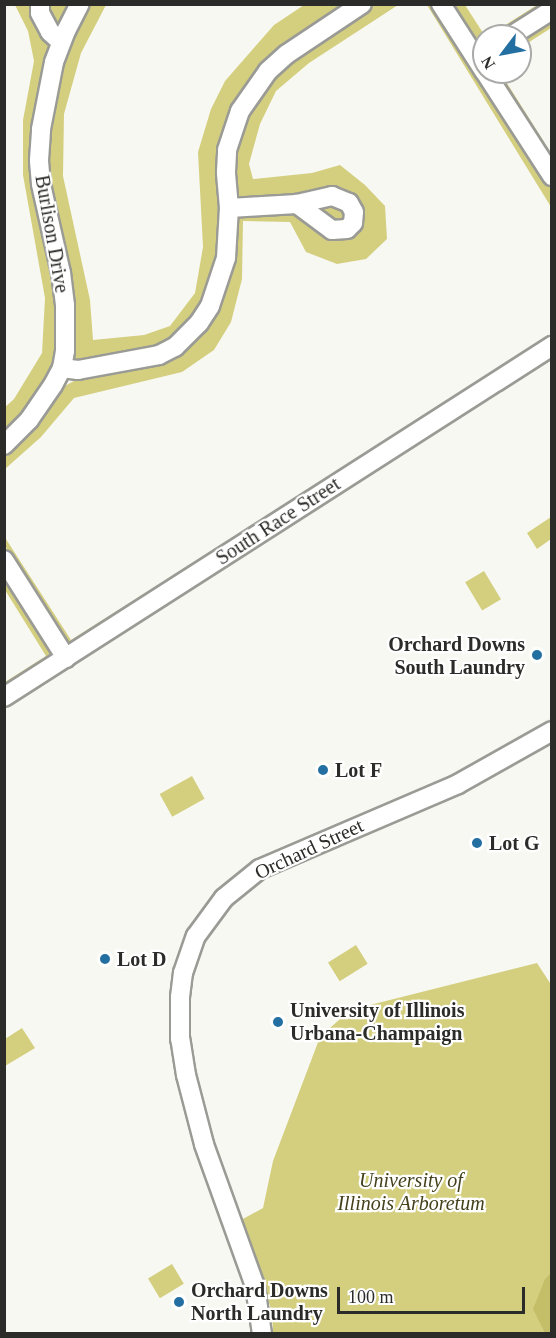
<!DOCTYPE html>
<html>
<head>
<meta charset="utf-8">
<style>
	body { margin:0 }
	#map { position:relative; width:556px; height:1338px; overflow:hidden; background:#f8f8f3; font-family:"Times New Roman",serif }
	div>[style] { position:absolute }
	.green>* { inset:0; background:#d4cf7f; transform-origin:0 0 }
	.forest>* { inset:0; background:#c4be69 }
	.roads { filter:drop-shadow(2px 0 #9b9b96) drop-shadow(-2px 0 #9b9b96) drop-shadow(0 2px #9b9b96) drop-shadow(0 -2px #9b9b96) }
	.minor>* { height:18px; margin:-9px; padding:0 9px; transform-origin:9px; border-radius:9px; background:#fff }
	.dots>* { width:16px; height:16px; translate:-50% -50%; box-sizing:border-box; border:3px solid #fff; border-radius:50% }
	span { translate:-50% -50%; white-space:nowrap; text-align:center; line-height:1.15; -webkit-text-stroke:4.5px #fff; paint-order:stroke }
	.street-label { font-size:20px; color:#2b2b29 }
	.poi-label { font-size:20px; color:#2b2b29; font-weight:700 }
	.right { translate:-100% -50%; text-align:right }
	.left { translate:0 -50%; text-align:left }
	.park-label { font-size:20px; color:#44411c; font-style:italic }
	.frame { position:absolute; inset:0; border:6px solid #2b2b29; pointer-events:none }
	.north { position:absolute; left:472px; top:24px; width:60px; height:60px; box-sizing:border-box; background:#fff; border:2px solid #aaaaa9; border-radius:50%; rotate:238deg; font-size:16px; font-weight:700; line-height:24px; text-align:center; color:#2b2b29 }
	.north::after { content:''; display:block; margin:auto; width:21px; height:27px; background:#246fa2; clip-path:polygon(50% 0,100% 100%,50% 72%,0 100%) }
	.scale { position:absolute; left:337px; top:1287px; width:188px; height:27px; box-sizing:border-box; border:3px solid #2b2b29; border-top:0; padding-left:8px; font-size:18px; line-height:21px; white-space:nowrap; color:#2b2b29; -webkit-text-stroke:4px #fff; paint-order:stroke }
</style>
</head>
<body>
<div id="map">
	<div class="green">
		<i style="clip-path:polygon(15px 5px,36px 5px,50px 41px,51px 52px,39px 108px,62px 335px,50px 381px,5px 442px,4px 408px,14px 399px,42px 353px,45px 298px,23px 175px,23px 120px,34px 61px,28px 31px)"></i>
		<i style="clip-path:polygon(45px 5px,76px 5px,63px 26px,55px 28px)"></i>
		<i style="clip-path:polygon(86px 5px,106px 5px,81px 53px,64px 114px,63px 176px,90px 300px,93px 340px,144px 335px,170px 326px,195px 293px,203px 247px,198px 152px,211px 109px,225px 81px,274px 25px,304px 5px,353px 5px,241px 99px,223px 229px,208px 302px,169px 341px,152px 350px,83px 364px,75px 361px,73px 354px,74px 310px,52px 215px,46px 148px,48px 112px,70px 38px)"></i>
		<i style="clip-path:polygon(370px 5px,398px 5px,309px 63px,276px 91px,260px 124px,249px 164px,253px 179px,312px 173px,340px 165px,365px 185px,385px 206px,387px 239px,366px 259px,337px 264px,306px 252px,290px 222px,243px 221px,242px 279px,231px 322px,214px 350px,182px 372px,74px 398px,41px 437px,5px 469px,4px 453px,63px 387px,85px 375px,170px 357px,191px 344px,206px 323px,235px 215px,297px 212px,329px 236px,338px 239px,348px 238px,361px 229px,362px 213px,356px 203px,233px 199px,232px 155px,247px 107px,279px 69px)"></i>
		<i style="clip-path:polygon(427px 5px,435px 5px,551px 187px,551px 207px)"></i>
		<i style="clip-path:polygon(448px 5px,465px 5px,485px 36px,484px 46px,476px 45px)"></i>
		<i style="clip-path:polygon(537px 5px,551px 5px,503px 36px,488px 36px)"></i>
		<i style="clip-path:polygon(551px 16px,551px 28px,520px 48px,520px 36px)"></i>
		<i style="clip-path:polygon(494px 72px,500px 72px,551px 153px,551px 164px)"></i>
		<i style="clip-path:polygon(341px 202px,350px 215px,339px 227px,312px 206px)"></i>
		<i style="clip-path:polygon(551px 336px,551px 341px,72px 646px,62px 638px,5px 546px,4px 536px,71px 640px)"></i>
		<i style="clip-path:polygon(551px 517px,551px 539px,537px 549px,527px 533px)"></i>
		<i style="left:484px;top:571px;width:33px;height:22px;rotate:59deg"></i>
		<i style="clip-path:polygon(4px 577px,47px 645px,50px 654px,48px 659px,5px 689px,5px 682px,46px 656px,5px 590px)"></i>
		<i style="left:192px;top:776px;width:26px;height:37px;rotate:61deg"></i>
		<i style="left:356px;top:945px;width:22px;height:33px;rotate:58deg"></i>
		<i style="clip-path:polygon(537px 963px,552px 986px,551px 1333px,273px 1333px,272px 1312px,241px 1220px,263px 1208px,273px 1161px,320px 1037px,350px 1010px)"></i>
		<i style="clip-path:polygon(22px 1028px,35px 1048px,5px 1066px,5px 1039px)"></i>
		<i style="left:172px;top:1264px;width:23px;height:28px;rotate:59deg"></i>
	</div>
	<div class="forest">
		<i style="clip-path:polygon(551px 1273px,551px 1333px,545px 1333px,533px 1309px,545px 1279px)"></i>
	</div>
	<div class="roads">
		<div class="minor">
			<i style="left:40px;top:4px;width:9px;rotate:90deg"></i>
			<i style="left:40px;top:13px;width:21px;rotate:62deg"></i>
			<i style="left:50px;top:32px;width:15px;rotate:42deg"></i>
			<i style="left:441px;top:4px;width:80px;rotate:57.3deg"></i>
			<i style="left:511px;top:36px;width:49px;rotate:-32.4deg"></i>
			<i style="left:485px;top:72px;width:124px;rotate:57.2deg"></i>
			<i style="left:332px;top:196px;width:18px;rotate:22deg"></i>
			<i style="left:349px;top:203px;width:10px;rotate:61deg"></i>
			<i style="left:354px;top:212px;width:11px;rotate:95deg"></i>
			<i style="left:353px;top:223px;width:8px;rotate:135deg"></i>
			<i style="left:347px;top:229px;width:15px;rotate:176deg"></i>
			<i style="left:332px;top:230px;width:44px;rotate:-143.4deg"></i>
			<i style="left:297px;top:204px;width:36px;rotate:-13deg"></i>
			<i style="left:229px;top:208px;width:68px;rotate:-3.4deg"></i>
			<i style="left:62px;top:368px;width:16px;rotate:7deg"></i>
			<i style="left:78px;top:370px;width:82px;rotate:-10.5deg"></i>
			<i style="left:159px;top:355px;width:18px;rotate:-27deg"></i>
			<i style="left:175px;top:347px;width:34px;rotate:-45deg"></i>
			<i style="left:199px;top:323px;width:20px;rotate:-57deg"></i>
			<i style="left:210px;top:306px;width:51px;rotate:-71.6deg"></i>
			<i style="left:226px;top:258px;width:50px;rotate:-86.6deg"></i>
			<i style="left:229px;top:208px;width:36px;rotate:-95deg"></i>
			<i style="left:226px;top:172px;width:22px;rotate:-87deg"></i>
			<i style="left:227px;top:150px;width:41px;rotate:-71.6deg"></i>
			<i style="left:240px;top:111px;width:49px;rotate:-55deg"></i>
			<i style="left:268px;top:71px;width:25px;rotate:-42deg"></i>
			<i style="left:287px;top:54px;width:90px;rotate:-33.7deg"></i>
			<i style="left:4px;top:445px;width:35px;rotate:-45deg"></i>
			<i style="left:29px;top:420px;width:42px;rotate:-55.6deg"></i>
			<i style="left:53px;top:385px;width:19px;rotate:-62deg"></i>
			<i style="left:62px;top:368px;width:17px;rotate:-80deg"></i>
			<i style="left:65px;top:351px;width:46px;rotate:-90deg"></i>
			<i style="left:65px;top:305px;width:32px;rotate:-97deg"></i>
			<i style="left:61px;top:273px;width:91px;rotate:-102.7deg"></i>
			<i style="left:41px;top:184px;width:24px;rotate:-95deg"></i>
			<i style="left:39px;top:160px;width:31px;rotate:-86deg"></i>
			<i style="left:41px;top:129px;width:68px;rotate:-79deg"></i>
			<i style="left:54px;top:62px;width:33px;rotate:-69deg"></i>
			<i style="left:66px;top:31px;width:30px;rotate:-63deg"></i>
			<i style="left:4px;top:560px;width:116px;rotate:57.7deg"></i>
			<i style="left:4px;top:697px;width:651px;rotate:-32.64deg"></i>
			<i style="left:262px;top:1334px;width:49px;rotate:-98.3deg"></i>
			<i style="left:255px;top:1286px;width:151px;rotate:-109.8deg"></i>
			<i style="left:204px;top:1144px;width:71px;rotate:-104.6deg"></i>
			<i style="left:186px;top:1075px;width:36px;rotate:-99deg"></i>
			<i style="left:180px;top:1039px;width:42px;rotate:-90deg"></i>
			<i style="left:180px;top:997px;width:24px;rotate:-83deg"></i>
			<i style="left:183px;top:973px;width:39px;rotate:-71deg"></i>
			<i style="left:196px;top:936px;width:47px;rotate:-53.6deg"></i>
			<i style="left:224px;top:898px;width:46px;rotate:-38.9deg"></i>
			<i style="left:260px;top:869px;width:215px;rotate:-23.2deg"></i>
			<i style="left:458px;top:784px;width:108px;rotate:-29.4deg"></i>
		</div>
	</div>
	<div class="dots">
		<i style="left:537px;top:655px;background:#246fa2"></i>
		<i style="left:323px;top:770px;background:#246fa2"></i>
		<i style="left:477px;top:843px;background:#246fa2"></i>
		<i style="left:105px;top:959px;background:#246fa2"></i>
		<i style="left:278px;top:1022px;background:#246fa2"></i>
		<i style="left:179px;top:1302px;background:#246fa2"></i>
	</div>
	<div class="street-label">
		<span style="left:52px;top:234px;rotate:80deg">Burlison Drive</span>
		<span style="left:278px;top:521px;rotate:-33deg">South Race Street</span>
		<span style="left:309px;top:849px;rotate:-25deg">Orchard Street</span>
	</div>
	<div class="poi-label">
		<span class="right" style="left:525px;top:656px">Orchard Downs<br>South Laundry</span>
		<span class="left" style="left:335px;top:770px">Lot F</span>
		<span class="left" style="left:489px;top:843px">Lot G</span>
		<span class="left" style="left:117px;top:959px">Lot D</span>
		<span class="left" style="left:290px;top:1022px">University of Illinois<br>Urbana-Champaign</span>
		<span class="left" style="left:191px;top:1302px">Orchard Downs<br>North Laundry</span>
	</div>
	<div class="park-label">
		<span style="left:411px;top:1192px">University of<br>Illinois Arboretum</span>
	</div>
	<div class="frame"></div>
	<div class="north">N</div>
	<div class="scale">100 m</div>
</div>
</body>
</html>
